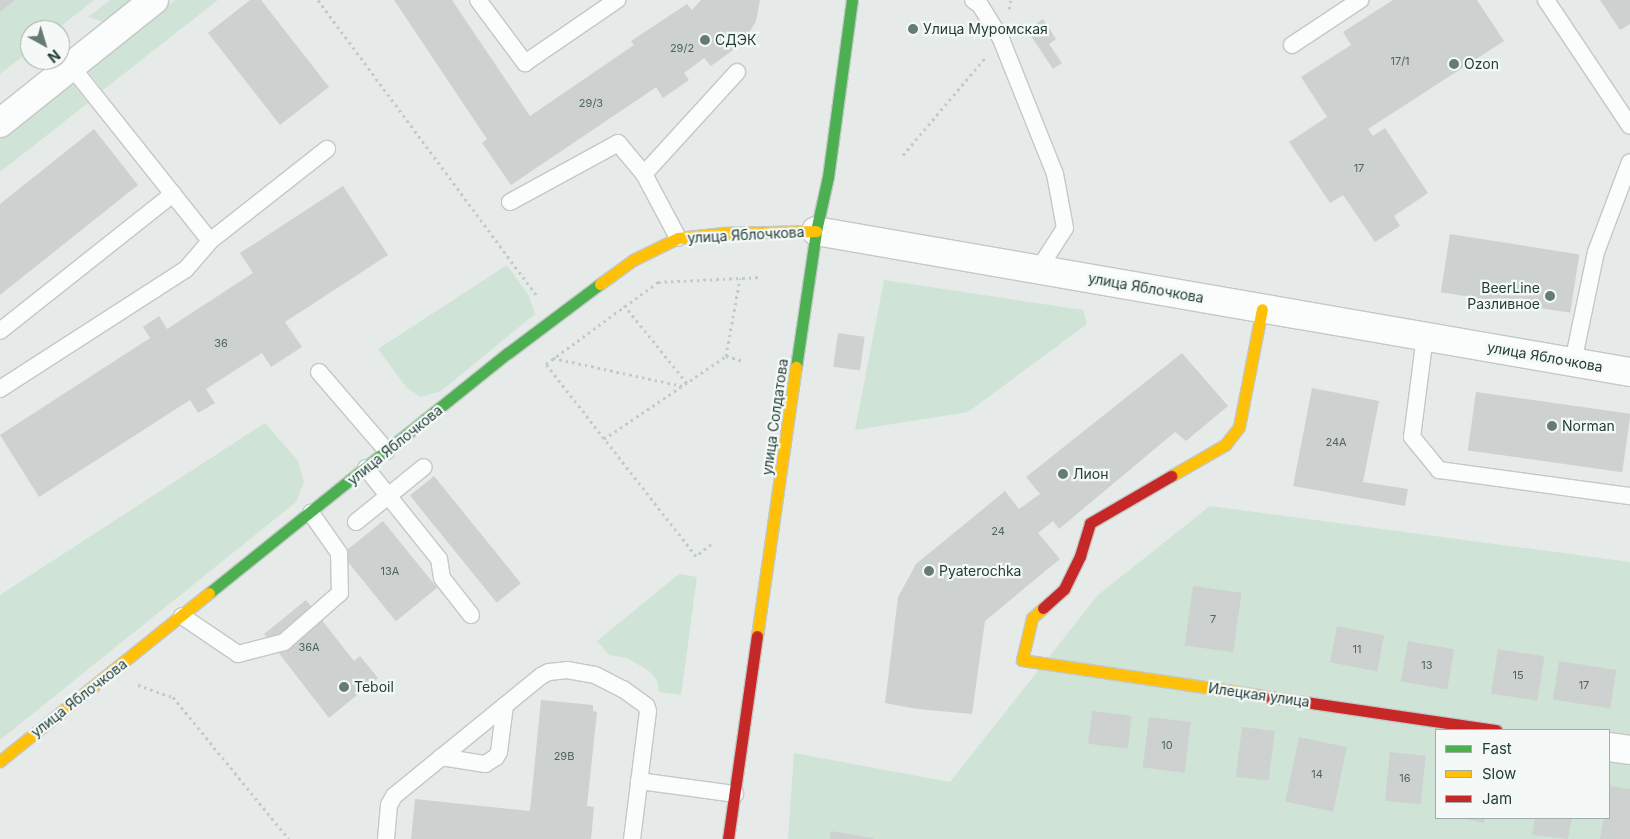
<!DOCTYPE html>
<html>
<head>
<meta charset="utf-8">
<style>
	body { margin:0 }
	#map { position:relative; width:1630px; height:839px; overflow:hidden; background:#e6ebe9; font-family:Inter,sans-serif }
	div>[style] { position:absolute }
	.green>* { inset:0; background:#cfe3d6 }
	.building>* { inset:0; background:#cdd2d0; transform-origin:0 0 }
	.path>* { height:3px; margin-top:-1.5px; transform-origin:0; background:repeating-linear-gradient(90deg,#c2cac8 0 2.5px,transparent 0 6.5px) }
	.roads { filter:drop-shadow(1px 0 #c3c8c6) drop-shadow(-1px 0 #c3c8c6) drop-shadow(0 1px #c3c8c6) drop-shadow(0 -1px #c3c8c6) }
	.lane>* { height:16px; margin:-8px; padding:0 8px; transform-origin:8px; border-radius:8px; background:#fbfcfc }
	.street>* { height:28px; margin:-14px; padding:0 14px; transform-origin:14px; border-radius:14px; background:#fbfcfc }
	.fast>* { height:11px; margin:-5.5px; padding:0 5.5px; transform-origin:5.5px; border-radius:5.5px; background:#4caf50 }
	.slow>* { height:11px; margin:-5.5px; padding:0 5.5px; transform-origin:5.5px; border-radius:5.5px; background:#ffc107 }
	.jam>* { height:11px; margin:-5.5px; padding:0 5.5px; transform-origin:5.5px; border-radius:5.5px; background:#c62828 }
	.dots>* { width:14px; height:14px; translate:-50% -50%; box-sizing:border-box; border:2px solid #f4f9f7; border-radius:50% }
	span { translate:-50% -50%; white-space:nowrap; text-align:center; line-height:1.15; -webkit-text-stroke:4.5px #f4f9f7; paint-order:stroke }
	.number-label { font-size:11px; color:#4e645f }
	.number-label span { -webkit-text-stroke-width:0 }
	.poi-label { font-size:14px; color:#233e38 }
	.left { translate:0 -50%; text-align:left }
	.right { translate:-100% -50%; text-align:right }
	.street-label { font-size:14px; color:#233e38 }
	.legend { position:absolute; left:1435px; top:729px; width:175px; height:90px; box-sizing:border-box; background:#f4f9f7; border:1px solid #a0aeab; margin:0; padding:6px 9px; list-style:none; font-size:15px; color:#233e38 }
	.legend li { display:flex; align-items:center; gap:10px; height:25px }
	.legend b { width:25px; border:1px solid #a0aeab }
	.north { position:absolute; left:20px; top:20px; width:50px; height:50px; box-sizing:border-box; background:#f4f9f7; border:1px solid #a0aeab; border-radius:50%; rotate:141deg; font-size:14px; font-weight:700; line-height:20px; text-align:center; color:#233e38 }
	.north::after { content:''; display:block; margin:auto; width:18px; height:22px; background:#677b76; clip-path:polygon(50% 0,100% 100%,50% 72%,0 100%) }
</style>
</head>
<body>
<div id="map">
	<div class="green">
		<i style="clip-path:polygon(0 0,94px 0,56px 30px,30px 30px,30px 51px,0 74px)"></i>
		<i style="clip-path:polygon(110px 0,132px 0,104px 22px,88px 17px)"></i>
		<i style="clip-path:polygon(175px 0,218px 0,103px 90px,87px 70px)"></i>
		<i style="clip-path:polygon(72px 83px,88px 103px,0 172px,0 140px)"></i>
		<i style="clip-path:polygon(507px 265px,529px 296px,535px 314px,441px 391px,421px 397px,407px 388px,378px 349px)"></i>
		<i style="clip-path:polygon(884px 280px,1083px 310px,1087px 324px,968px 412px,855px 430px)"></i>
		<i style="clip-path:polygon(265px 423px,298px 461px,304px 482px,296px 502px,0 740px,0 595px)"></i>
		<i style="clip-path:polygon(evenodd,1210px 506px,1630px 562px,1630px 839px,788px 839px,794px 753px,950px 782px,1098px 595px,1210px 506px,1436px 730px,1609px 730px,1609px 818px,1436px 818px,1436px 730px)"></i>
		<i style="clip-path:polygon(679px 574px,697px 577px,681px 695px,659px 692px,657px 680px,649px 671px,627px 658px,609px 655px,597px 641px)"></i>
	</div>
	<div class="building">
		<i style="clip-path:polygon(0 0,15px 0,0 12px)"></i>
		<i style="clip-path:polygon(250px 0,261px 0,329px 87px,280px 125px,208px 33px)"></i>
		<i style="clip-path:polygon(394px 0,452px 0,530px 116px,634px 45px,631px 41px,687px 4px,692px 10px,701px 0,760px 0,756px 21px,743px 43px,711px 66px,704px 58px,684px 73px,689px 80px,663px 98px,656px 87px,652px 90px,511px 185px,482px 143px,487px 139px)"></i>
		<i style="clip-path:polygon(1393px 0,1477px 0,1504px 41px,1368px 129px,1373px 136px,1385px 128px,1428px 193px,1394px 216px,1400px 226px,1375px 242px,1343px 195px,1330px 203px,1289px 142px,1327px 117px,1301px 77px,1351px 45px,1343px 32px)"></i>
		<i style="clip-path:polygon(1600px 0,1630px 0,1630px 24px,1620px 30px)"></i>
		<i style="clip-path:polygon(1043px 19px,1056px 39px,1049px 44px,1062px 63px,1053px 69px,1027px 30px)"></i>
		<i style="clip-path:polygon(94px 129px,138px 185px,0 295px,0 204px)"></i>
		<i style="clip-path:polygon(343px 186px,388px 255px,285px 322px,302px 347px,271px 367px,262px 353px,206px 389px,215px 403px,198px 413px,190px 400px,39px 497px,0 435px,150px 338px,143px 327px,159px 316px,167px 329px,253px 273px,240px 253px)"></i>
		<i style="left:1450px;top:234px;width:131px;height:59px;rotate:9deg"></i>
		<i style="left:838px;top:333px;width:27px;height:34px;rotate:8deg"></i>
		<i style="clip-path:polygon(1182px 353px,1228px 406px,1186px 441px,1175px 432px,1059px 529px,1053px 521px,1038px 533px,1060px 559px,985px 621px,972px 714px,917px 709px,885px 703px,898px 597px,916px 564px,1005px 491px,1019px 509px,1040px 494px,1026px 477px)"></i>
		<i style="clip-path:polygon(1312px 388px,1379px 401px,1363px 482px,1408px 489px,1405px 506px,1293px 486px)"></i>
		<i style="left:1476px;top:392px;width:156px;height:59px;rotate:8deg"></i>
		<i style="left:434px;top:476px;width:138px;height:31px;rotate:51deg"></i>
		<i style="left:383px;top:521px;width:86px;height:53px;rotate:51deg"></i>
		<i style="left:1193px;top:586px;width:49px;height:60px;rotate:8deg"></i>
		<i style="clip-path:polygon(306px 600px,354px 661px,360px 656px,378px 678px,329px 718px,264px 634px)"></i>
		<i style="left:1337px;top:626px;width:48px;height:37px;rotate:11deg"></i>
		<i style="left:1408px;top:641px;width:47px;height:41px;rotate:10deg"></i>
		<i style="left:1498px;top:649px;width:47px;height:45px;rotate:9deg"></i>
		<i style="left:1559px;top:661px;width:58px;height:39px;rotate:9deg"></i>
		<i style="clip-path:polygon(541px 700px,593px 705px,593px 711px,597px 712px,587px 806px,594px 807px,591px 839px,411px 839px,415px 799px,530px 811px)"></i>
		<i style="left:1092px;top:711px;width:40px;height:33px;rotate:7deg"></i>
		<i style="left:1149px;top:717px;width:42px;height:51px;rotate:7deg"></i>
		<i style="left:1242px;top:727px;width:33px;height:50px;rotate:7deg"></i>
		<i style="left:1299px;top:737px;width:49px;height:66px;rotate:12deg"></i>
		<i style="left:1390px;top:752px;width:36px;height:49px;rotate:6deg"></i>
		<i style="clip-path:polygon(1609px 786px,1630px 789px,1630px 839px,1600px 839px,1604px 818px,1609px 818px)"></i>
		<i style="clip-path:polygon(1460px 818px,1485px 818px,1484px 823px)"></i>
		<i style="clip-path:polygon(1535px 818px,1572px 818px,1568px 839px,1532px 835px)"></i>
		<i style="clip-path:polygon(831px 831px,873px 838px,873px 839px,830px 839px)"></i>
	</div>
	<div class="path">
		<i style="left:318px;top:0;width:367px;rotate:53.5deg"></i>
		<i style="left:1009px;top:9px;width:9px;rotate:-77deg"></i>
		<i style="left:903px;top:155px;width:127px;rotate:-49.8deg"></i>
		<i style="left:624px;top:305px;width:100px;rotate:51.1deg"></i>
		<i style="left:726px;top:356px;width:79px;rotate:-79.8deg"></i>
		<i style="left:553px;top:358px;width:132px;rotate:12.2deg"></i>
		<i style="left:604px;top:439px;width:148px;rotate:-34.2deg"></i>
		<i style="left:726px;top:356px;width:19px;rotate:16deg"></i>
		<i style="left:711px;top:544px;width:19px;rotate:141deg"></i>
		<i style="left:696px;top:556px;width:244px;rotate:-128deg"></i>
		<i style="left:546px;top:364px;width:139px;rotate:-36.2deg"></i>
		<i style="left:658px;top:282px;width:104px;rotate:-2.8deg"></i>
		<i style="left:138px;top:685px;width:37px;rotate:19deg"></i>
		<i style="left:173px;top:697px;width:183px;rotate:50.8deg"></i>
	</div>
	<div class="roads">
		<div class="lane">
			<i style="left:478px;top:0;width:79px;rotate:53.3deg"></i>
			<i style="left:525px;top:63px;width:112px;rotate:-34.4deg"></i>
			<i style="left:973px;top:0;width:9px;rotate:36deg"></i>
			<i style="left:980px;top:5px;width:40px;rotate:58deg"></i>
			<i style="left:1001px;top:39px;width:145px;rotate:68.2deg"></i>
			<i style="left:1055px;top:174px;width:55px;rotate:79.5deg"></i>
			<i style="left:1065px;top:228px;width:50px;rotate:122.7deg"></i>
			<i style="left:1546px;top:0;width:151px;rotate:56.3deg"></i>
			<i style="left:1292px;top:45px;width:82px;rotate:-33.5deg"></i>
			<i style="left:71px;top:66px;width:223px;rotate:51.5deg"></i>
			<i style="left:210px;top:241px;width:149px;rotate:-38.2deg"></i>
			<i style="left:644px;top:174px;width:138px;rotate:-47.6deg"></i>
			<i style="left:510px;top:202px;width:123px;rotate:-28.6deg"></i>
			<i style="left:618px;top:143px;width:40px;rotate:50deg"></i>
			<i style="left:644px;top:174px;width:72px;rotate:62deg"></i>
			<i style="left:0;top:331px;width:221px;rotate:-38.4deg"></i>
			<i style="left:1425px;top:336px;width:102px;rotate:97.3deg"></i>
			<i style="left:1412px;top:437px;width:43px;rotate:50.7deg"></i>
			<i style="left:1439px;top:470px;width:193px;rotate:7.8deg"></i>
			<i style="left:1573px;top:362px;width:112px;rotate:-78.2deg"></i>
			<i style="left:1596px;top:252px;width:96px;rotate:-69.3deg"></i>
			<i style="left:319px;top:372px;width:104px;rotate:49.3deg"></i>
			<i style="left:0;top:389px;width:221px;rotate:-32.8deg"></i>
			<i style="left:186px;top:269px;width:37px;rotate:-49deg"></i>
			<i style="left:366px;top:468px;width:117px;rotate:51.3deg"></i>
			<i style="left:439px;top:559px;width:19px;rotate:81deg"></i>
			<i style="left:442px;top:578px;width:47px;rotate:51.9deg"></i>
			<i style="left:356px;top:522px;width:87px;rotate:-39deg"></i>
			<i style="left:182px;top:616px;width:68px;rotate:34.2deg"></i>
			<i style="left:238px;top:654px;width:48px;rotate:-14.6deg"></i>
			<i style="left:284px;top:642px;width:74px;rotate:-41.2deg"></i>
			<i style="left:340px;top:593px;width:40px;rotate:-91.4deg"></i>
			<i style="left:339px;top:553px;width:49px;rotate:-125deg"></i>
			<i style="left:441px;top:757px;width:45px;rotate:9deg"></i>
			<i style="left:485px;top:764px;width:13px;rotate:-32deg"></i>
			<i style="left:496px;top:757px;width:6px;rotate:-59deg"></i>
			<i style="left:499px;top:752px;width:47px;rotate:-82.7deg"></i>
			<i style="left:639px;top:781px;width:97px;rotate:7.7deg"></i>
			<i style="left:386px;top:839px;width:34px;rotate:-85deg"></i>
			<i style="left:389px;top:805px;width:10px;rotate:-61deg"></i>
			<i style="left:394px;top:796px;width:190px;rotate:-39.2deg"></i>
			<i style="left:541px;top:676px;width:9px;rotate:-27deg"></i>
			<i style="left:549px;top:672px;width:18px;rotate:-6deg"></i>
			<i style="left:567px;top:670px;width:28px;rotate:10deg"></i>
			<i style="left:595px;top:675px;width:31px;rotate:27deg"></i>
			<i style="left:623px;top:689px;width:29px;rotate:36deg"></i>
			<i style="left:646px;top:706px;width:5px;rotate:68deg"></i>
			<i style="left:648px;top:711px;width:129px;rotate:97.1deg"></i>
		</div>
		<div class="street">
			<i style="left:0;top:123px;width:197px;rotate:-38.6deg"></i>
			<i style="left:816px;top:231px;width:826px;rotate:9.83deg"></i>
			<i style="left:1609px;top:747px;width:21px;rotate:8deg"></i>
		</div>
		<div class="fast">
			<i style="left:796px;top:367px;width:137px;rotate:-81.6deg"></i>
			<i style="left:816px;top:231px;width:55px;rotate:-77.5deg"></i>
			<i style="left:828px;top:177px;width:179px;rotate:-82.3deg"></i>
			<i style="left:209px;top:593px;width:383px;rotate:-38.8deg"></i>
			<i style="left:508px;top:353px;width:115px;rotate:-36.9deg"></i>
		</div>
		<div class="slow">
			<i style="left:600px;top:284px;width:41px;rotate:-36deg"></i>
			<i style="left:633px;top:260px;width:50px;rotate:-26.1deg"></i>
			<i style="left:678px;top:238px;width:46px;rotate:-6.2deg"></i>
			<i style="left:724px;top:233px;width:92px;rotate:-1.2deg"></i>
			<i style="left:1171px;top:476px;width:62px;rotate:-29.9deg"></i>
			<i style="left:1225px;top:445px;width:23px;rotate:-52deg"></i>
			<i style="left:1239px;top:427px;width:120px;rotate:-79deg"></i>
			<i style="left:1043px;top:608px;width:15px;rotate:138deg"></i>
			<i style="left:1032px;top:618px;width:43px;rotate:103.4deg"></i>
			<i style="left:1022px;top:660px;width:232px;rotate:8.4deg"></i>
			<i style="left:757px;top:636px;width:272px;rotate:-81.8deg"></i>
			<i style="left:0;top:761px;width:268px;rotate:-38.8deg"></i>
		</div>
		<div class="jam">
			<i style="left:1043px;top:608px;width:28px;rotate:-42deg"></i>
			<i style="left:1064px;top:589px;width:37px;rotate:-64deg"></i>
			<i style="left:1080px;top:556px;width:34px;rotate:-73deg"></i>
			<i style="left:1090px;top:523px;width:94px;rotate:-30.1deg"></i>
			<i style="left:1251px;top:694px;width:248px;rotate:8.4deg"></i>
			<i style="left:728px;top:839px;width:205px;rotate:-81.9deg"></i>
		</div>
	</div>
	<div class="dots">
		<i style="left:913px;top:29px;background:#677b76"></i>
		<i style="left:705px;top:40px;background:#677b76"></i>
		<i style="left:1454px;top:64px;background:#677b76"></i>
		<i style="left:1550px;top:296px;background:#677b76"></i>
		<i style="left:1552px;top:426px;background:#677b76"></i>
		<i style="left:1063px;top:474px;background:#677b76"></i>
		<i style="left:929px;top:571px;background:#677b76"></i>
		<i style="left:344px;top:687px;background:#677b76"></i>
	</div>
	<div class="number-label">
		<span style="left:682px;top:48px">29/2</span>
		<span style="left:1400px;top:61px">17/1</span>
		<span style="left:591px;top:103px">29/3</span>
		<span style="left:1359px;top:168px">17</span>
		<span style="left:221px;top:343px">36</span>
		<span style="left:1336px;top:442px">24А</span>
		<span style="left:998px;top:531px">24</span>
		<span style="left:390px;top:571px">13А</span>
		<span style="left:1213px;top:619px">7</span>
		<span style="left:309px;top:647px">36А</span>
		<span style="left:1357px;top:649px">11</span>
		<span style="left:1427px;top:665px">13</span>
		<span style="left:1518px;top:675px">15</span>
		<span style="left:1584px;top:685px">17</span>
		<span style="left:1167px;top:745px">10</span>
		<span style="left:564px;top:756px">29В</span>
		<span style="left:1317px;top:774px">14</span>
		<span style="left:1405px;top:778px">16</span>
	</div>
	<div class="poi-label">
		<span class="left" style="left:923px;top:29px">Улица Муромская</span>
		<span class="left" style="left:715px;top:40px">СДЭК</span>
		<span class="left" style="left:1464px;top:64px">Ozon</span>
		<span class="right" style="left:1540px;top:296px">BeerLine<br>Разливное</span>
		<span class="left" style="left:1562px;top:426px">Norman</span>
		<span class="left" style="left:1073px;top:474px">Лион</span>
		<span class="left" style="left:939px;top:571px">Pyaterochka</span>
		<span class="left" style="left:354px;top:687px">Teboil</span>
	</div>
	<div class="street-label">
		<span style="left:746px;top:235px;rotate:-3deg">улица Яблочкова</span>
		<span style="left:1146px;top:288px;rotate:10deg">улица Яблочкова</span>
		<span style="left:1545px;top:357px;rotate:10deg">улица Яблочкова</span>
		<span style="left:775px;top:417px;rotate:-82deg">улица Солдатова</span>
		<span style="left:395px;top:445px;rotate:-39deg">улица Яблочкова</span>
		<span style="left:1259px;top:695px;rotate:8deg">Илецкая улица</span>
		<span style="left:79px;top:698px;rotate:-38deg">улица Яблочкова</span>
	</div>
	<ul class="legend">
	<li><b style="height:6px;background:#4caf50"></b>Fast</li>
	<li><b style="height:6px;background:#ffc107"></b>Slow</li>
	<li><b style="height:6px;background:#c62828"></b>Jam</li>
	</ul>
	<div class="north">N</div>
</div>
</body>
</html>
